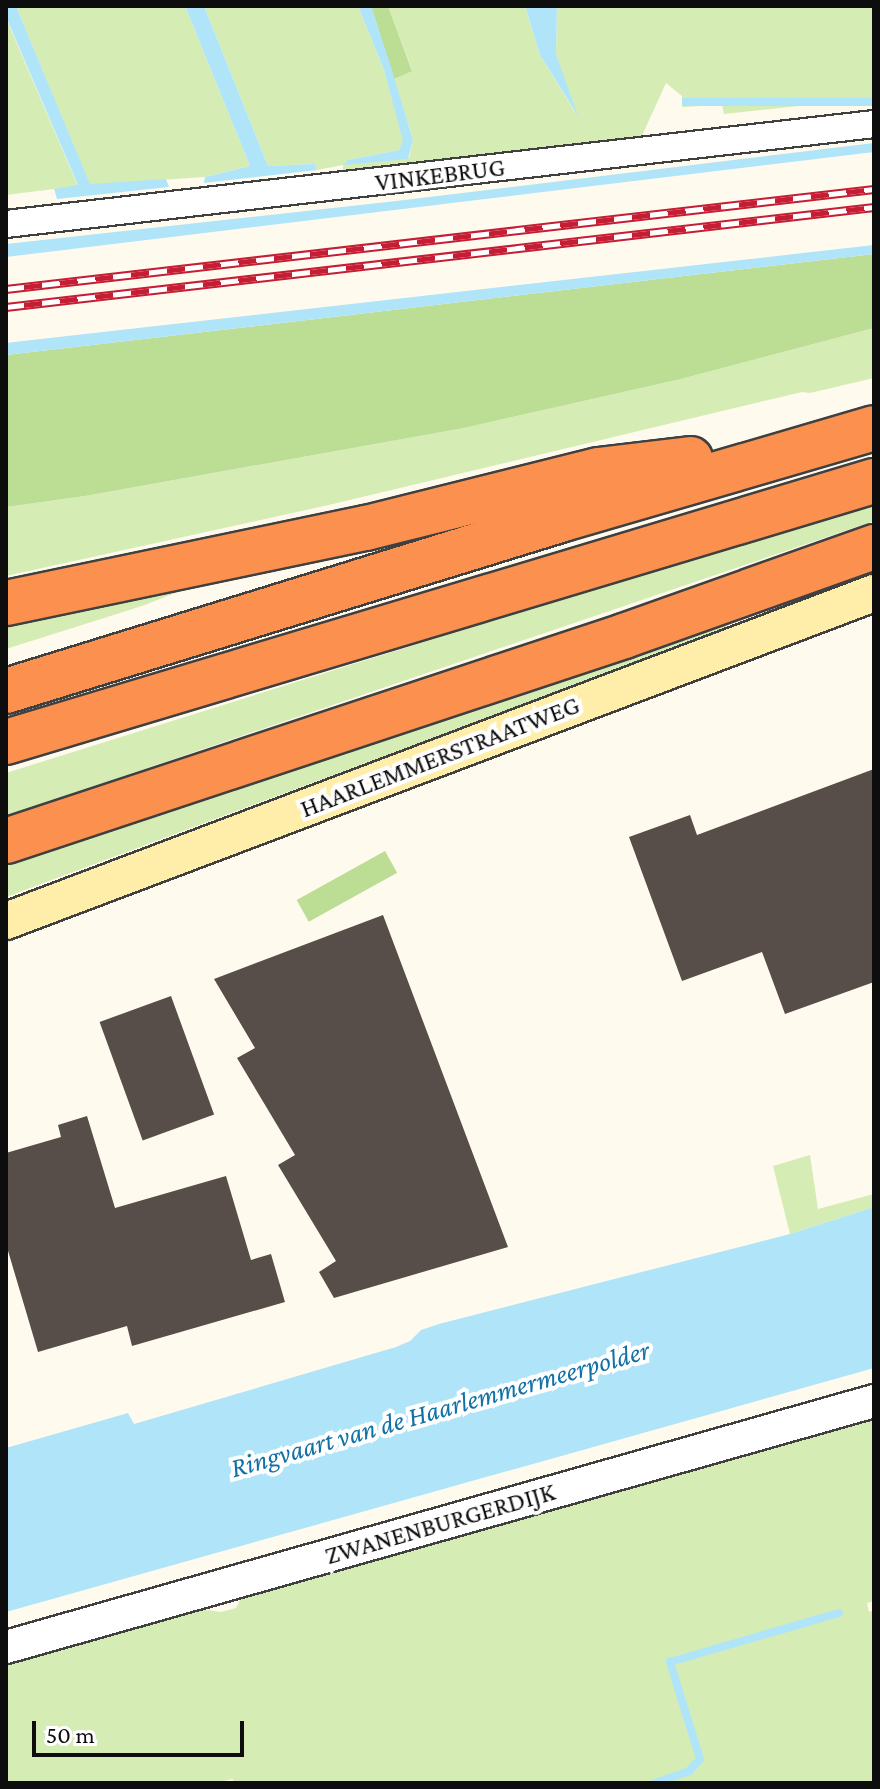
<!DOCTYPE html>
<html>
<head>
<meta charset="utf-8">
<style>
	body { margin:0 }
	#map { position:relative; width:880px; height:1789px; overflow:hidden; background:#fffaee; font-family:"Crimson Pro",serif }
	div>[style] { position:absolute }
	.green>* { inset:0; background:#d6ecb5 }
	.forest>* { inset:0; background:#bbdd94; transform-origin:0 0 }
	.water>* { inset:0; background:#b0e4f9; transform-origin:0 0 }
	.stream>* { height:8px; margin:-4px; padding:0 4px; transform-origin:4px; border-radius:4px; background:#b0e4f9 }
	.building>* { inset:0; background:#574d49; transform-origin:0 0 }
	.roads { filter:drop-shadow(2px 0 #404040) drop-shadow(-2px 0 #404040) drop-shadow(0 2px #404040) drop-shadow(0 -2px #404040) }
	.minor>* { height:26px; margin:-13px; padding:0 13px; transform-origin:13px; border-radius:13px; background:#fff }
	.tertiary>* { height:32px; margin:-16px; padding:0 16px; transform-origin:16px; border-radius:16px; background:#fff }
	.secondary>* { height:36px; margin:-18px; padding:0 18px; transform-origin:18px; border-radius:18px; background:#ffeea9 }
	.motorway>* { height:44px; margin:-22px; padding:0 22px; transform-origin:22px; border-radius:22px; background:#fc904f }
	.rail>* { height:9px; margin-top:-4.5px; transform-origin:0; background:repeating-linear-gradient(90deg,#fff 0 18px,#c51e34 0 36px); box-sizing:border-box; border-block:2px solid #c51e34 }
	span { translate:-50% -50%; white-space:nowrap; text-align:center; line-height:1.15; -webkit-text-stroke:8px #fff; paint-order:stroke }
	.street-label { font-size:26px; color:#0d0d0d }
	.water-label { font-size:28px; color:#1071a6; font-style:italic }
	.frame { position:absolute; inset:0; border:8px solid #0d0d0d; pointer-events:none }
	.scale { position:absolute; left:32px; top:1721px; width:212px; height:36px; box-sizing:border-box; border:4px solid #0d0d0d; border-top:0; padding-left:10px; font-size:24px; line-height:28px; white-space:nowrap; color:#0d0d0d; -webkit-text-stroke:6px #fff; paint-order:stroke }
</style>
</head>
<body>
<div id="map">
	<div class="green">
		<i style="clip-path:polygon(16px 6px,185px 6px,250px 166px,205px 177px,90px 185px)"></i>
		<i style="clip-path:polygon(204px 6px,358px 6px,384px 70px,404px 141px,399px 150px,348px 160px,409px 158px,413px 140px,394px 79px,412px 70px,388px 6px,525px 6px,540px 55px,575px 112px,556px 54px,557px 6px,874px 6px,874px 98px,724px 114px,722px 105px,682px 107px,682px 96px,666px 83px,640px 140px,343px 175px,343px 165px,317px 170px,315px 164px,268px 166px)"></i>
		<i style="clip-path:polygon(6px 17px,11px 30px,78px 186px,6px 195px)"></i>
		<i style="clip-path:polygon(874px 328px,874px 378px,810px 393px,802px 392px,333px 504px,6px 576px,6px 507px,85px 496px,464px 428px,681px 379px)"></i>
		<i style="clip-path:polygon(874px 501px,874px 521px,6px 816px,6px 773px)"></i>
		<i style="clip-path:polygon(273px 555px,142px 606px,6px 649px,6px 610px)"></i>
		<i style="clip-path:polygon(725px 625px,728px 628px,6px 897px,6px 865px)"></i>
		<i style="clip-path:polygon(810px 1155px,818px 1209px,874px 1194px,874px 1207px,790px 1234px,773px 1166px)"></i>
		<i style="clip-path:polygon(874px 1420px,874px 1601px,867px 1603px,869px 1612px,874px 1610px,874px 1783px,236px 1783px,232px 1779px,216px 1783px,6px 1783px,6px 1662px,193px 1608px,221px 1612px,236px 1608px,244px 1592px)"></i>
	</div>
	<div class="forest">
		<i style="clip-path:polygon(371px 6px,388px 6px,412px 71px,394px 79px)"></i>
		<i style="clip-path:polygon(874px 254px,874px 328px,681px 379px,464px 428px,85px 496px,6px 507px,6px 355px)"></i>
		<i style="left:385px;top:851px;width:25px;height:101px;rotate:61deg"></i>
	</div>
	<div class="water">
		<i style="clip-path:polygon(6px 6px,16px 6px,90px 184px,166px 179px,169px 187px,57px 199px,54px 189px,78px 185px,6px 17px)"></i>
		<i style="clip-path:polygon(185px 6px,204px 6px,268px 166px,315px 164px,317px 170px,204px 183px,205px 177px,250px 166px)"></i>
		<i style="clip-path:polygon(358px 6px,371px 6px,391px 67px,413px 140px,408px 159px,343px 165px,348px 160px,399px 150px,403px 141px,384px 70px)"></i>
		<i style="clip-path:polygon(525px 6px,557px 6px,556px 54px,578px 116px,540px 55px)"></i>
		<i style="left:874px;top:98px;width:8px;height:192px;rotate:90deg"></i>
		<i style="clip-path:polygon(874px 143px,874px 152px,6px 257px,6px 244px,396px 201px)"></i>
		<i style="clip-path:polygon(874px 245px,874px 254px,6px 355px,6px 343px,23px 341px)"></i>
		<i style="clip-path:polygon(874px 1207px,874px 1368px,6px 1612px,6px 1448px,128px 1413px,134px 1424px,396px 1347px,410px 1341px,421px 1330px,439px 1324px,790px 1234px)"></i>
	</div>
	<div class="stream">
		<i style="left:655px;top:1783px;width:36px;rotate:-19deg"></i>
		<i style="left:689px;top:1771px;width:16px;rotate:-47deg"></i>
		<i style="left:700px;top:1759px;width:102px;rotate:-107.2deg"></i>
		<i style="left:670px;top:1662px;width:176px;rotate:-16.2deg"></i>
	</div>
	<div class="building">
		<i style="clip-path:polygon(874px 769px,874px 982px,785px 1014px,762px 952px,682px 981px,629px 837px,690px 815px,697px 835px)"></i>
		<i style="clip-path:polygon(383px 915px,508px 1247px,334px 1298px,319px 1272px,336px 1261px,278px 1165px,295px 1155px,237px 1058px,255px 1048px,214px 979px)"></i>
		<i style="left:171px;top:996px;width:126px;height:76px;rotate:70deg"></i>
		<i style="clip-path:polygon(87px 1116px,115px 1208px,226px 1176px,251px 1260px,271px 1254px,285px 1302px,132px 1346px,127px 1326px,38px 1352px,6px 1244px,6px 1153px,61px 1137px,58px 1125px)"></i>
	</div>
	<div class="roads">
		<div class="minor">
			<i style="left:6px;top:224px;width:874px;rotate:-6.57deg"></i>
		</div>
		<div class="tertiary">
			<i style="left:6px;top:1647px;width:902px;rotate:-15.82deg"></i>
		</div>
		<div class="secondary">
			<i style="left:6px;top:921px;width:928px;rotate:-20.7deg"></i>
		</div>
		<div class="motorway">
			<i style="left:6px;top:603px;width:368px;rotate:-11.8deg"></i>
			<i style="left:366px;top:528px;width:239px;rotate:-14deg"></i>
			<i style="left:598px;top:470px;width:93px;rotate:-6.8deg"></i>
			<i style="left:6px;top:691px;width:580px;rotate:-17.15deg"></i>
			<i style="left:560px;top:520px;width:327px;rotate:-16.3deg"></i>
			<i style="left:6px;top:742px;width:906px;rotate:-16.74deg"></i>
			<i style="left:6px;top:841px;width:651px;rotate:-18.35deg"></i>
			<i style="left:624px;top:636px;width:265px;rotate:-19.6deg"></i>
		</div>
	</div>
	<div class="rail">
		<i style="left:6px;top:289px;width:874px;rotate:-6.57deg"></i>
		<i style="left:6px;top:307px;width:874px;rotate:-6.57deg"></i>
	</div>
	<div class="street-label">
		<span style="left:440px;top:175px;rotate:-7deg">VINKEBRUG</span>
		<span style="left:440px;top:757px;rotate:-21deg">HAARLEMMERSTRAATWEG</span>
		<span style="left:440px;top:1524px;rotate:-16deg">ZWANENBURGERDIJK</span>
	</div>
	<div class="water-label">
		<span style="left:440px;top:1409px;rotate:-16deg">Ringvaart van de Haarlemmermeerpolder</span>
	</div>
	<div class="frame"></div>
	<div class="scale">50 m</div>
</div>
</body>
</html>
